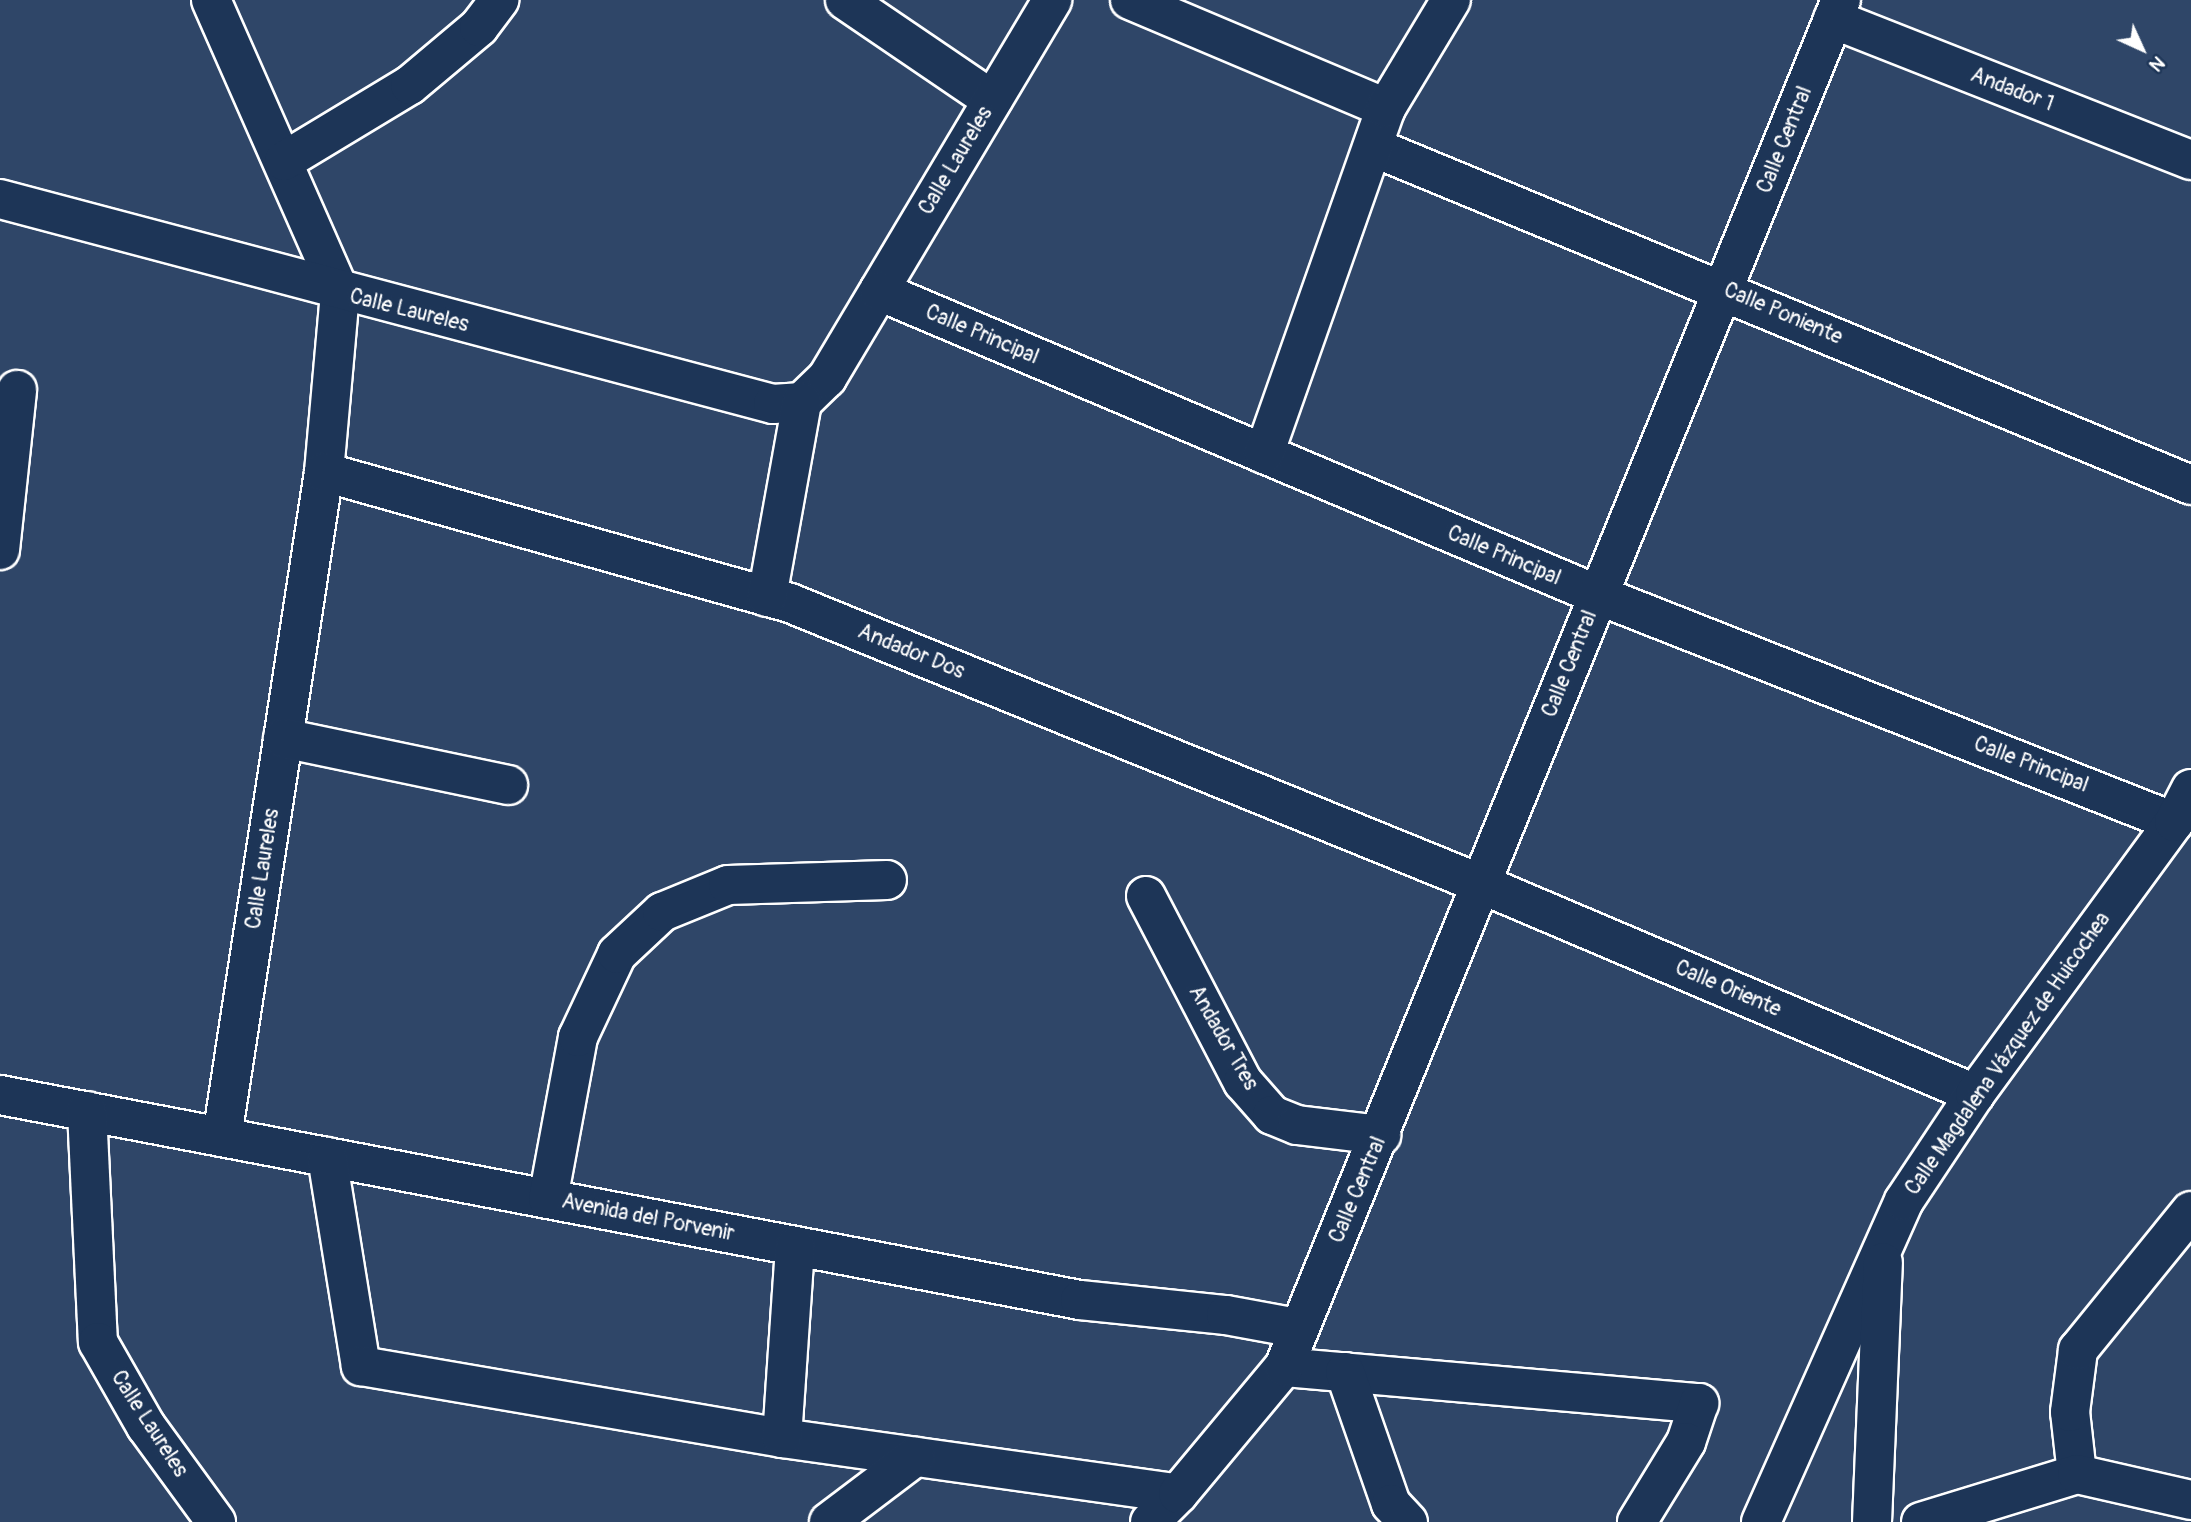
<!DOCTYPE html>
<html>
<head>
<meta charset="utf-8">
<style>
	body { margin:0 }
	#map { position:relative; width:2191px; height:1522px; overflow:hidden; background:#2f4668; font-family:Pangolin,sans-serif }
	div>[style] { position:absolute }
	.roads { filter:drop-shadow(2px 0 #fff) drop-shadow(-2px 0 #fff) drop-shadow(0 2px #fff) drop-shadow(0 -2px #fff) }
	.minor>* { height:38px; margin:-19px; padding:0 19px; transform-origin:19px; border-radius:19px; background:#1d3557 }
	span { translate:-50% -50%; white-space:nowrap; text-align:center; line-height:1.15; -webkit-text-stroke:7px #1d3557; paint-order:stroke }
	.street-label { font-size:21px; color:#fff }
	.north { position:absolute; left:2107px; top:14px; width:70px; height:70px; -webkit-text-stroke:5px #1d3557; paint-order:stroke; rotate:135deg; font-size:19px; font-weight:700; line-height:28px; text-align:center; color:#fff }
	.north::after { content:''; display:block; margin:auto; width:24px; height:32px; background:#fff; clip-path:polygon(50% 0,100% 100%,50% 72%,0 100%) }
</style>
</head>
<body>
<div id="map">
	<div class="roads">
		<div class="minor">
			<i style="left:211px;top:0;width:320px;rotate:66.2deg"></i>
			<i style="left:340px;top:293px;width:180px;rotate:95.1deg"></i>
			<i style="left:324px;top:472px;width:673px;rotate:98.72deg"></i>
			<i style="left:845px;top:0;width:178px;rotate:34.2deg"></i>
			<i style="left:1130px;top:0;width:278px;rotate:22.9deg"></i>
			<i style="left:1833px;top:19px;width:385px;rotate:21.5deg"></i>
			<i style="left:1373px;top:147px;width:885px;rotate:22.45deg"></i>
			<i style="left:284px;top:161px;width:147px;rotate:-31.1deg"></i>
			<i style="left:410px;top:85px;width:90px;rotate:-40deg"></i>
			<i style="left:479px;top:27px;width:34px;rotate:-53deg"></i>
			<i style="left:0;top:199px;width:800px;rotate:14.85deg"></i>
			<i style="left:773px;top:404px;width:29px;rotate:-4deg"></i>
			<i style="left:802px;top:402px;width:35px;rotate:-44deg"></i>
			<i style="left:827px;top:378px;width:440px;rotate:-59.2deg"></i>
			<i style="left:879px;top:291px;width:781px;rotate:22.92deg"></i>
			<i style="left:1598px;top:595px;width:619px;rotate:21.51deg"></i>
			<i style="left:1264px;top:454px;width:367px;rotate:-70.6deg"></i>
			<i style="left:1386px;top:108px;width:126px;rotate:-59deg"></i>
			<i style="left:324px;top:472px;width:484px;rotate:15.7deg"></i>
			<i style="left:790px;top:603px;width:746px;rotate:22.13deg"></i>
			<i style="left:1481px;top:884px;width:537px;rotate:23.03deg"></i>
			<i style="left:0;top:550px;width:161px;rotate:-83.9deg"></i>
			<i style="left:767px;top:597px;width:198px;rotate:-79.8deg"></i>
			<i style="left:283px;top:738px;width:230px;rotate:11.8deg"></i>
			<i style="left:1146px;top:896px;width:210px;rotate:62.5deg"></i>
			<i style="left:1243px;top:1082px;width:44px;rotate:48.7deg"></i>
			<i style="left:1272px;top:1115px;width:27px;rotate:22deg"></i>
			<i style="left:1297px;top:1125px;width:85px;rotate:6.8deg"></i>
			<i style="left:0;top:1095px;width:1099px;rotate:10.75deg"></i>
			<i style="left:1080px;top:1300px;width:147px;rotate:5.9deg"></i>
			<i style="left:1226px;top:1315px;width:72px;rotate:10.4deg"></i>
			<i style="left:87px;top:1111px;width:231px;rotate:87.3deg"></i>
			<i style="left:98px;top:1342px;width:97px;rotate:60.3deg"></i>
			<i style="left:146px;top:1426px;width:119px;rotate:53.9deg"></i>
			<i style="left:327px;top:1157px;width:212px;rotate:80.8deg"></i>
			<i style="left:361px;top:1366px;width:427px;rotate:9.7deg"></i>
			<i style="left:782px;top:1438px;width:400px;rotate:8deg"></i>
			<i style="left:548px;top:1199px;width:165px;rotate:-79.5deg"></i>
			<i style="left:578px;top:1037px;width:92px;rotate:-64.8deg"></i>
			<i style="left:617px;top:954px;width:62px;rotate:-43deg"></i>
			<i style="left:662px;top:912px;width:71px;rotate:-22.2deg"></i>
			<i style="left:728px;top:885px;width:159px;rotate:-1.8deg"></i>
			<i style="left:1284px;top:1367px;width:417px;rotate:5deg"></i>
			<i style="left:1699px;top:1403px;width:41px;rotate:108.4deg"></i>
			<i style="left:1686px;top:1442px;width:94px;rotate:121.5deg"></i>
			<i style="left:1345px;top:1372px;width:140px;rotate:70.8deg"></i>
			<i style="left:1391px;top:1504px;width:25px;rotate:47deg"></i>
			<i style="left:782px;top:1438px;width:192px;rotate:-86.1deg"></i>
			<i style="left:2077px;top:1474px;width:62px;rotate:-96.4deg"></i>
			<i style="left:2070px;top:1412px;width:63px;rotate:-82.6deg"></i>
			<i style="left:2078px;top:1350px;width:179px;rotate:-50.9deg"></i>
			<i style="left:829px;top:1522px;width:108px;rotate:-37.1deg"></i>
			<i style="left:1150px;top:1522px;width:40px;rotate:-45deg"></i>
			<i style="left:1178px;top:1494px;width:165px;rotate:-50.2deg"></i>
			<i style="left:1284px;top:1367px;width:1476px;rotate:-67.83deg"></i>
			<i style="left:1761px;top:1522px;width:351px;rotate:-66deg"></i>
			<i style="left:1904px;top:1201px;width:128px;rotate:-56.4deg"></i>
			<i style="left:1975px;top:1094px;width:337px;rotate:-53.8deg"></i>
			<i style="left:2174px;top:822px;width:37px;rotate:-63deg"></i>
			<i style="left:1872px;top:1522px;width:260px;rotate:-87.6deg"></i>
			<i style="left:1921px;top:1522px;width:163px;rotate:-17.1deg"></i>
			<i style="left:2077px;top:1474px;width:117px;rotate:12.8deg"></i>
		</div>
	</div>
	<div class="street-label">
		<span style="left:2012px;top:90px;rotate:21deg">Andador 1</span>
		<span style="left:1785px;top:140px;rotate:-68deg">Calle Central</span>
		<span style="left:956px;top:161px;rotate:-59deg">Calle Laureles</span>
		<span style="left:409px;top:311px;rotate:14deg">Calle Laureles</span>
		<span style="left:1783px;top:314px;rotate:23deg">Calle Poniente</span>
		<span style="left:982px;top:335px;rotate:23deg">Calle Principal</span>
		<span style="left:1504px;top:556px;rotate:23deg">Calle Principal</span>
		<span style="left:911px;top:652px;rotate:22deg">Andador Dos</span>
		<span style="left:1570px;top:664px;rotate:-68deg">Calle Central</span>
		<span style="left:2031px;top:765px;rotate:21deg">Calle Principal</span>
		<span style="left:263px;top:869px;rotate:-81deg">Calle Laureles</span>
		<span style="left:1728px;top:989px;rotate:23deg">Calle Oriente</span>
		<span style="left:1223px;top:1038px;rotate:60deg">Andador Tres</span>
		<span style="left:2008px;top:1054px;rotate:-55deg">Calle Magdalena Vázquez de Huicochea</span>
		<span style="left:1358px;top:1190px;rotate:-67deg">Calle Central</span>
		<span style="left:648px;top:1218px;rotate:11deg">Avenida del Porvenir</span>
		<span style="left:149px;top:1424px;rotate:57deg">Calle Laureles</span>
	</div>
	<div class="north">N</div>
</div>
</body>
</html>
